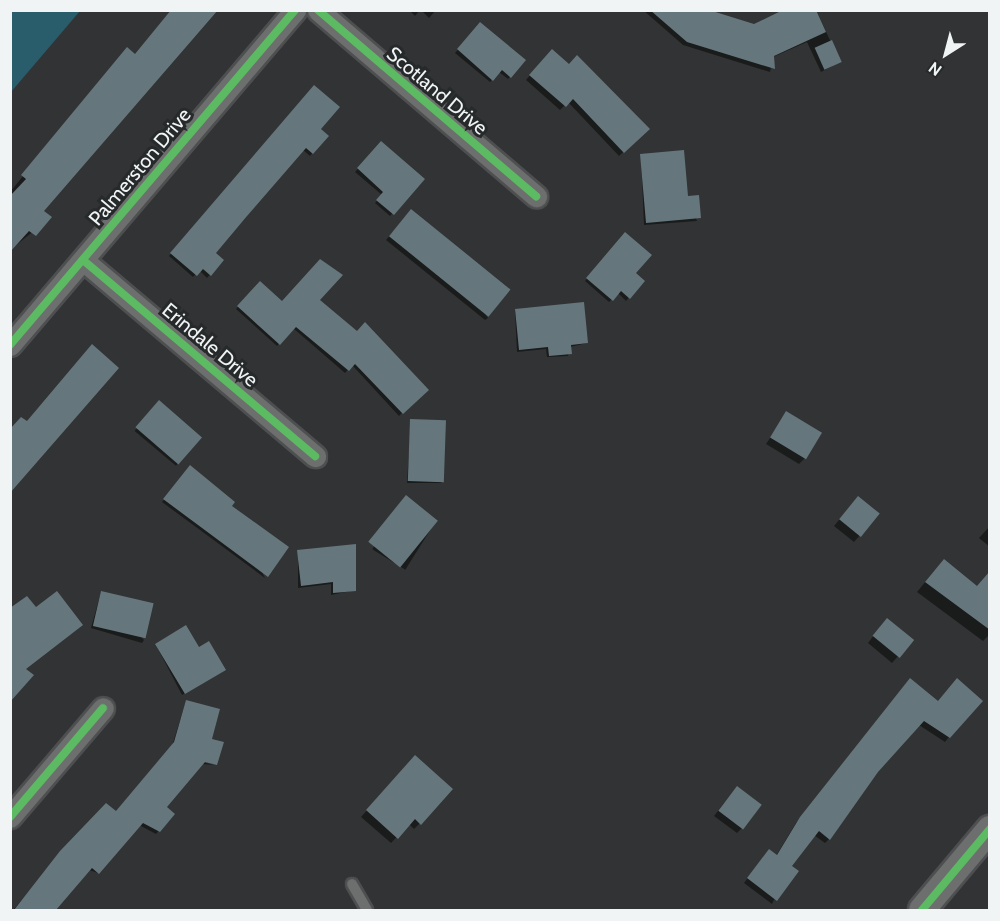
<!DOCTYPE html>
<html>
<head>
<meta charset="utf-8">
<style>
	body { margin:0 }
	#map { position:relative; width:1000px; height:921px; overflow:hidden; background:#323334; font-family:Cabin,sans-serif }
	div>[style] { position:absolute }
	.green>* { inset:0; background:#2a5d6b }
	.shadow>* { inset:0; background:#0007; transform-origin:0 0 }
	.building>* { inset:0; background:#65777d; transform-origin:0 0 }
	.roads { filter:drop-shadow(2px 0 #4e4f50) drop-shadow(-2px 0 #4e4f50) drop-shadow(0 2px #4e4f50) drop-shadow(0 -2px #4e4f50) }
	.service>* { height:10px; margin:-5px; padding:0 5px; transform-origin:5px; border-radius:5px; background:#6d6e6e }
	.minor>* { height:21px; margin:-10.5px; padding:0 10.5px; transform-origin:10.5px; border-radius:10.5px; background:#6d6e6e }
	.tertiary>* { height:26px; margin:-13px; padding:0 13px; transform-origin:13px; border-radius:13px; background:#6d6e6e }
	.cycleway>* { height:8px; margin:-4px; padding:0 4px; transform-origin:4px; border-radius:4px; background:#5cba63 }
	span { translate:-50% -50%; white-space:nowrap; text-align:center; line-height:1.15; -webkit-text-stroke:6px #272a2b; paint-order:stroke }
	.street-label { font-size:20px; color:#f1f4f4 }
	.frame { position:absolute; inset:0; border:12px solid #f1f4f4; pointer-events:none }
	.north { position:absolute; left:916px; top:24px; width:60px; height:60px; -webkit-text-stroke:4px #272a2b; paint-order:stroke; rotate:216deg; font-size:16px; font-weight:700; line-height:24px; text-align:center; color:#f1f4f4 }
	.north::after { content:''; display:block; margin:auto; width:21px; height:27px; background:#f1f4f4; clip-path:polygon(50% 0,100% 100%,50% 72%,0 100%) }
</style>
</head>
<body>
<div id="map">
	<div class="green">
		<i style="clip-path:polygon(11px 10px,80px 11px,11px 92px,10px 11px)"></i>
	</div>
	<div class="shadow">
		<i style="clip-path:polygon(409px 10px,420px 10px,415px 16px)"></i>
		<i style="clip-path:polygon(421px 10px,436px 10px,429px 18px)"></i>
		<i style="clip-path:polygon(643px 10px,704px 10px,754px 26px,786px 10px,816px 10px,840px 62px,821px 72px,807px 42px,773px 57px,770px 72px,683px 45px)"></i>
		<i style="clip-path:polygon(480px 24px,524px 61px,508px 79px,499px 72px,490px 82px,455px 53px)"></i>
		<i style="clip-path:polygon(124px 52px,42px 211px,50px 218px,10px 250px,10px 192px)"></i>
		<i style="clip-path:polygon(547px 55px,648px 129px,619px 156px,568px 102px,560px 110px,526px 80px)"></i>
		<i style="clip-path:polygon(314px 87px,319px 129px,327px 136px,310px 156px,302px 149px,214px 253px,222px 260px,207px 278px,199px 270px,193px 277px,169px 256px)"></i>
		<i style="clip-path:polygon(381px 143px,423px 179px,390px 216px,375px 203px,382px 195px,355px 172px)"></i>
		<i style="clip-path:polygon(641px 156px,687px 198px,697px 221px,644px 225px)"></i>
		<i style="clip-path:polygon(411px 211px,488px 318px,485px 320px,386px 240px)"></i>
		<i style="clip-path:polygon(625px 234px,634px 273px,643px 281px,626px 301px,618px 293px,609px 302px,585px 281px)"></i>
		<i style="clip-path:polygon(260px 283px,282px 303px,318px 300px,426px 389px,399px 416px,352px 365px,345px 373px,293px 328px,277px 346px,236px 309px)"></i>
		<i style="clip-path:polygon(515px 311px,587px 343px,570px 347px,568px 356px,547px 357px,546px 349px,517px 352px)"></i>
		<i style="left:159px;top:402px;width:54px;height:38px;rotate:40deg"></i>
		<i style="clip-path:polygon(787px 413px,805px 458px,799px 464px,766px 444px)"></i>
		<i style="clip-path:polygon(411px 420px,443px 481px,441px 483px,407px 483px)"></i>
		<i style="clip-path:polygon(188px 470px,230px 507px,265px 578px,162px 502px)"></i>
		<i style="left:403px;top:500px;width:39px;height:58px;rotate:32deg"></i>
		<i style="clip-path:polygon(852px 504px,878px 514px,854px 542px,834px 526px)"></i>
		<i style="clip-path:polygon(990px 526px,990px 547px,979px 538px)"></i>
		<i style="clip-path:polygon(298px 552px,355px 590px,331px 595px,331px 584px,298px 588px)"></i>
		<i style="clip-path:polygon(935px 570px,977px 587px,990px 573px,990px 634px,983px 641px,917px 592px)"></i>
		<i style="clip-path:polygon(101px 592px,144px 640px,142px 643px,91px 628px)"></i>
		<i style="clip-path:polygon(881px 626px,912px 640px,892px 663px,868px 643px)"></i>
		<i style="clip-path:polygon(156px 645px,198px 649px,222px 672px,182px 695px)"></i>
		<i style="clip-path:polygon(906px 684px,949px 737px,945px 742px,919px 725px,877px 771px,829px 839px,825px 843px,814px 835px,790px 866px,772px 904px,744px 883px,765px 855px,776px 856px,796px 823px)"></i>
		<i style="clip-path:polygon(186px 701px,198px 761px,214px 765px,202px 764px,165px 807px,173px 814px,156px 834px,139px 825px,98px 873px,89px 870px,54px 910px,13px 910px,104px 807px,116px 813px,172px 746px)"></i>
		<i style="clip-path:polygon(409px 763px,420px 823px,414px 829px,409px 824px,391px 843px,361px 817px)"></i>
		<i style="clip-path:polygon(731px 794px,743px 827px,737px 833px,714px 816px)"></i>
	</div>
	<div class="building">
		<i style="clip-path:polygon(171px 10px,218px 10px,44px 211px,52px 217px,36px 236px,29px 231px,10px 252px,10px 196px,26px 179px,21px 175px,127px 47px,135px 54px)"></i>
		<i style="clip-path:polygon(650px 10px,709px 10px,754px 24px,783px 10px,816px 10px,826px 32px,774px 56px,775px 69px,687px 42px)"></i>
		<i style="clip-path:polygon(480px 22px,526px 60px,511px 78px,502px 70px,493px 81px,457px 49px)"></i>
		<i style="left:832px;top:40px;width:24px;height:19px;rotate:66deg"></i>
		<i style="clip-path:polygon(552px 49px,569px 64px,577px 55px,650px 129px,624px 153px,573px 99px,566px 107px,529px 75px)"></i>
		<i style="clip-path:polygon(314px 85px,340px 107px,321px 129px,329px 136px,313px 154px,306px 148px,247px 216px,216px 253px,224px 260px,211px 276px,203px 269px,197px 276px,170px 253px)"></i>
		<i style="clip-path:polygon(381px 141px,425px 179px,394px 215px,376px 200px,383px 192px,357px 168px)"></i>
		<i style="clip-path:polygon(684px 150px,688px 196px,699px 195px,701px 218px,646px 223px,640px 154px)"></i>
		<i style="left:411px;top:209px;width:128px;height:35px;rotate:39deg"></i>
		<i style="clip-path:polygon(625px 232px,652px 255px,636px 273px,645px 281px,630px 299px,621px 291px,613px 301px,586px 278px)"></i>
		<i style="clip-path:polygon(320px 259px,343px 275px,320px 300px,357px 331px,365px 322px,429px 390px,403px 414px,355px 364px,349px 371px,296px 327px,280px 345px,237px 306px,260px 281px,282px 301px)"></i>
		<i style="clip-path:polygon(584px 302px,588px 343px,571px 345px,572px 354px,549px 356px,548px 347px,519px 350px,515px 309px)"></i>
		<i style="clip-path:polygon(92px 344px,119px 368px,10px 493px,10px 429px,21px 417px,27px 421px)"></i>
		<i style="left:159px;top:400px;width:57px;height:36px;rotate:41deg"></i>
		<i style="left:786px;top:411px;width:42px;height:31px;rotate:31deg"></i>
		<i style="left:410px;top:419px;width:36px;height:62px;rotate:2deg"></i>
		<i style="clip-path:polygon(190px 465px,235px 502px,232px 506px,289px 547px,268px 577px,163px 499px)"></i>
		<i style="left:406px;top:495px;width:41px;height:60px;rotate:39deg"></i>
		<i style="left:858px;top:496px;width:28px;height:30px;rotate:39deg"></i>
		<i style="clip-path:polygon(356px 544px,356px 591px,333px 593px,333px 582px,301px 586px,297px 550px)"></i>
		<i style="clip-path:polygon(944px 559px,977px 586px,990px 571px,990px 630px,925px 582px)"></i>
		<i style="clip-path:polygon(57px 591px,83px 625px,26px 669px,34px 675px,10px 702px,10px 608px,27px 596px,36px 607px)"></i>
		<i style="left:101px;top:591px;width:54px;height:36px;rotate:13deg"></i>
		<i style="left:887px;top:618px;width:35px;height:23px;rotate:39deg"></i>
		<i style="clip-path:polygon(186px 625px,199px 647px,209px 641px,226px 670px,185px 694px,155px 644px)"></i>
		<i style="clip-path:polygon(910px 678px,938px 701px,957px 678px,983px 701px,950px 738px,924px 721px,878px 772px,830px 840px,819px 831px,792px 866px,799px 871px,777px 901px,747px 878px,769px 849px,777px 855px,800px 817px)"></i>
		<i style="clip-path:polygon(186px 700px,220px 709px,212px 739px,224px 742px,217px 765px,205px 762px,167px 807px,175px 814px,160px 832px,143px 823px,99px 874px,92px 868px,56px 910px,14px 910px,60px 851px,106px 803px,116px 811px,174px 742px)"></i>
		<i style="clip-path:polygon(415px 755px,453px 789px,421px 825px,415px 819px,398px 839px,366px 810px)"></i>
		<i style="left:737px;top:786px;width:31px;height:31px;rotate:37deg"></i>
	</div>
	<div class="roads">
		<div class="service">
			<i style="left:352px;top:884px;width:30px;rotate:60deg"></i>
		</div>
		<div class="minor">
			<i style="left:318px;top:10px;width:287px;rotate:40.5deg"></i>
			<i style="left:83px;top:260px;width:304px;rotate:40.2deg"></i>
			<i style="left:10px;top:345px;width:440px;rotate:-49.6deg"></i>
			<i style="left:10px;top:817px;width:143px;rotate:-49.5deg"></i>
		</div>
		<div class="tertiary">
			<i style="left:922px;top:910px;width:106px;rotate:-50deg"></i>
		</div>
	</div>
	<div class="cycleway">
		<i style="left:318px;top:10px;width:287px;rotate:40.5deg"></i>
		<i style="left:83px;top:260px;width:304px;rotate:40.2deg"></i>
		<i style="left:10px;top:345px;width:440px;rotate:-49.6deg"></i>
		<i style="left:10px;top:817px;width:143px;rotate:-49.5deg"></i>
		<i style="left:922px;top:910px;width:106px;rotate:-50deg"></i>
	</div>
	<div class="street-label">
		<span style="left:437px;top:91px;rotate:40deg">Scotland Drive</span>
		<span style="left:140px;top:167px;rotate:-50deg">Palmerston Drive</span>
		<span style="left:210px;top:345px;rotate:40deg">Erindale Drive</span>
	</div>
	<div class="frame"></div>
	<div class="north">N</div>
</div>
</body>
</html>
